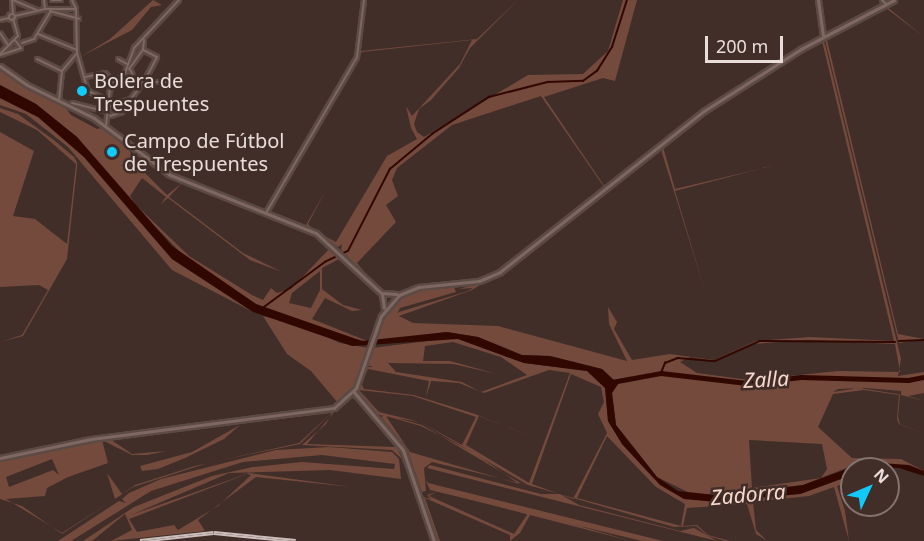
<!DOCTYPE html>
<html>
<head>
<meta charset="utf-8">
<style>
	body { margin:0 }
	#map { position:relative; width:924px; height:541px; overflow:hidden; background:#412e28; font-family:"Noto Sans",sans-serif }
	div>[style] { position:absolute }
	.green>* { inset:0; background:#744a3d }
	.water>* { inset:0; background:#310800 }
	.stream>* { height:1.5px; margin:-0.75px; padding:0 0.75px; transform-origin:0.75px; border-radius:0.75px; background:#310800 }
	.river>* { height:4.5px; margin:-2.25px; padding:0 2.25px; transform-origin:2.25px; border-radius:2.25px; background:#310800 }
	.roads { filter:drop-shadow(2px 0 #5c4a44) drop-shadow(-2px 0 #5c4a44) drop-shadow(0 2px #5c4a44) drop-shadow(0 -2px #5c4a44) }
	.minor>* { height:2px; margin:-1px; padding:0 1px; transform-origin:1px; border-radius:1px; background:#7f6861 }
	.minor>.ring { margin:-1px; padding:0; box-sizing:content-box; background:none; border:2px solid #7f6861; border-radius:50% }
	.tertiary>* { height:3px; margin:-1.5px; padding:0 1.5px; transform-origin:1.5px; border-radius:1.5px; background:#7f6861 }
	.rail>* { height:4px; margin-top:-2px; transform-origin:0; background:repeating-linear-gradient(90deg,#412e28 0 4.5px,#ccbeba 0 9px); box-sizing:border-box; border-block:2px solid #ccbeba }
	.dots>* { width:16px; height:16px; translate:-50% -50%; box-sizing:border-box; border:3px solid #412e28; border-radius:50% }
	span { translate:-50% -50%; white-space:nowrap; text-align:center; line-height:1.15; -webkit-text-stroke:5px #412e28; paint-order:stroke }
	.poi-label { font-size:20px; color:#e9ddd9 }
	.left { translate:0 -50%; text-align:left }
	.water-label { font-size:21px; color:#f9d8cd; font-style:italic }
	.north { position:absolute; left:840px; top:457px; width:60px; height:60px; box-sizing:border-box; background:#412e28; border:2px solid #84746f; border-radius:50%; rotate:46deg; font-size:16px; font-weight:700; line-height:24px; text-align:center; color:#e9ddd9 }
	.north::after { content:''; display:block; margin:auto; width:21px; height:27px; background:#10cafa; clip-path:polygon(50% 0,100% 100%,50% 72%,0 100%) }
	.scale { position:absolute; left:705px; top:36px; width:78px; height:27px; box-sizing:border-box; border:3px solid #e9ddd9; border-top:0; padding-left:8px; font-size:18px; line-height:21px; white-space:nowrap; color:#e9ddd9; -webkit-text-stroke:4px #412e28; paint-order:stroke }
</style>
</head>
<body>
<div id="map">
	<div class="green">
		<i style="clip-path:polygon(153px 0,162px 5px,151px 7px,132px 30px,80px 57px,110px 39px)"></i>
		<i style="clip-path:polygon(518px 0,470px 48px,459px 68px,431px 100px,419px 109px,414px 124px,417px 132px,424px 137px,528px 75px,583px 74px,608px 51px,623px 0,637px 0,615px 81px,603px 78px,544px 97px,605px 187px,700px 111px,796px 49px,820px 37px,816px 0,822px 34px,821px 37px,700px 112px,528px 249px,503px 268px,489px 276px,604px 187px,541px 96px,452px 125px,397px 168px,392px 180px,398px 196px,386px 205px,396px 222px,357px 263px,371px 280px,341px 250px,342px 244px,338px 247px,317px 232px,336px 242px,387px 156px,417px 139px,411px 128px,406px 106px,412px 116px,460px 64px,472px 40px,362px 52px,270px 211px,306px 225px,326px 190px,308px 224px,315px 231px,270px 213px,269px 209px,361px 51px,477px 39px)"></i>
		<i style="clip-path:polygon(886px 6px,924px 37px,886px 8px,827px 40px,898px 334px,924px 339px,899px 343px,825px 40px)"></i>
		<i style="clip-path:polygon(evenodd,823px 39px,826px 48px,901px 359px,898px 376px,924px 372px,924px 393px,908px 396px,924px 401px,901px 395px,901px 391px,866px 388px,838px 389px,833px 392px,859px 388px,898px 394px,900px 395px,898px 417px,900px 424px,924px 434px,899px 424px,897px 419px,899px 395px,864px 390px,833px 394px,818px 427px,852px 458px,901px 459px,924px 471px,881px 462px,859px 463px,803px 485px,696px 496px,657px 477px,616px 425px,612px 393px,618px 384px,602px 369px,550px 356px,521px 355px,478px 337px,447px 332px,374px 341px,384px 315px,403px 296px,427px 288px,454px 287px,456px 292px,400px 308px,397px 314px,399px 312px,468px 291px,473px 288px,459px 289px,486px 281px,520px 260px,472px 290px,399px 316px,413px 323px,498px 326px,627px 361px,609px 324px,608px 307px,617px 322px,614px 329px,632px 360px,670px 354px,714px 360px,756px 341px,810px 337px,894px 341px,822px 41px,711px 108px,663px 147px,675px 189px,775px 165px,675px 191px,707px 297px,662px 153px,662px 146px,704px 112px,823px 39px,810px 340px,895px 344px,900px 372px,838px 371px,749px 380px,697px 373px,680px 362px,690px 357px,714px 361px,753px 344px,810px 340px,823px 39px,749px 440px,822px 444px,827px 469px,821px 478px,752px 488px,749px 440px)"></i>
		<i style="clip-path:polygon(evenodd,0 68px,20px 85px,62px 103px,71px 115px,97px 129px,105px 127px,128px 147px,136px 164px,167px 195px,182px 183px,169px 197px,243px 253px,282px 272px,250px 260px,168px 198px,161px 204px,166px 197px,142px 178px,130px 196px,136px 205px,189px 256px,252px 295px,263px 300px,271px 288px,277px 293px,291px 289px,332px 246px,343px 257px,322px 268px,322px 289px,343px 305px,362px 310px,352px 311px,325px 298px,312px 319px,370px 342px,341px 336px,256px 304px,183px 255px,138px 209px,77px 137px,36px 104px,0 85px,0 68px,320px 271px,320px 290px,311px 308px,289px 303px,292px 293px,320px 271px)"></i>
		<i style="clip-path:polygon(0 98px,38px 117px,84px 157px,172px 259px,253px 312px,172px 270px,68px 147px,26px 114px,0 105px)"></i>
		<i style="clip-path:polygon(0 108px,18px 114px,55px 141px,74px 157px,77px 162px,77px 167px,67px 259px,23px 336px,0 342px,22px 335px,48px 290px,39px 285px,0 287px,0 132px,34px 151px,13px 216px,35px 219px,67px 244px,76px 164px,37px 130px,0 112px)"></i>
		<i style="clip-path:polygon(263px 316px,300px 325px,340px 343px,368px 348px,351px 393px,338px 403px,311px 371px,287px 354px)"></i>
		<i style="clip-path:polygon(evenodd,444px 339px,458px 339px,524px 363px,587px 371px,605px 388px,608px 421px,622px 444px,647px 471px,684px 499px,800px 494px,852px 475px,852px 481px,837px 486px,845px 511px,849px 541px,834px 487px,809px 496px,753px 502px,756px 530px,767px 541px,756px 534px,747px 504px,687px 508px,683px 526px,697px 525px,708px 535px,730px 541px,726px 541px,708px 536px,696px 526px,674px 527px,528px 485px,420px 422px,379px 415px,357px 392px,365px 367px,374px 367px,366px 365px,372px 348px,444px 339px,453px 342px,501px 357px,527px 375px,481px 392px,462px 382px,396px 372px,388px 363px,453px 364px,497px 374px,450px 361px,423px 361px,425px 346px,453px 342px,444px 339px,368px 369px,429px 381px,426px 398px,431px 381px,459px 383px,484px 393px,549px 370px,570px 373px,529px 483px,466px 445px,479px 416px,538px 439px,475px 414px,414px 395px,364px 389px,361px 383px,368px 369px,444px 339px,571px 374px,601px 387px,604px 402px,598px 414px,607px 433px,573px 499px,532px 484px,571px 374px,444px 339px,359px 390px,413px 396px,476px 417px,462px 445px,420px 422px,379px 412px,359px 390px,444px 339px,607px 436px,656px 487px,685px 504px,681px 526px,577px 498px,607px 436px)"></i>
		<i style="clip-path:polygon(evenodd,355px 397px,393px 438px,416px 492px,401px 458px,392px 450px,302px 445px,326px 424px,334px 409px,355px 397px,353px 398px,374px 417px,395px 447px,307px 444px,336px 410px,353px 398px)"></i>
		<i style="clip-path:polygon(evenodd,333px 411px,300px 444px,208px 463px,133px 487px,62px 534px,22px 506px,0 499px,0 459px,90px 440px,333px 411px,331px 413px,299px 443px,195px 466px,135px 485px,122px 494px,107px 473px,115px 499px,62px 533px,6px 499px,45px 496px,47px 488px,68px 477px,108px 463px,102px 440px,132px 455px,147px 455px,167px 451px,132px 454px,110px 439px,331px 413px,333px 411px,52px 459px,59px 475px,53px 470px,9px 487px,6px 477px,52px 459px)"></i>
		<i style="clip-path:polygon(evenodd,386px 415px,422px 425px,522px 484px,556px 492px,432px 462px,424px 468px,426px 491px,422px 492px,407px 448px,381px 417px,386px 415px,386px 416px,421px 426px,476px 454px,519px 484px,410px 452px,386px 416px)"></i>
		<i style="clip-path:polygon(240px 425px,224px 439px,185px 458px,158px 469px,142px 471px,140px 466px,192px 452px)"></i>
		<i style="clip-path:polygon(evenodd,329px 447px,392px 452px,399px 459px,401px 479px,330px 470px,229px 473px,131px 515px,249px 473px,352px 487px,256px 477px,198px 520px,205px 531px,111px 541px,132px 530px,125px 514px,92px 541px,83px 541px,134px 507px,212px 476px,253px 467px,302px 462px,394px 469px,395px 464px,322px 455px,243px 462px,151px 491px,71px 541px,58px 541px,119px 501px,126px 503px,122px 499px,129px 493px,161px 479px,276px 450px,329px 447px,247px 474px,251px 475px,218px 506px,178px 530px,174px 525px,137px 532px,129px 519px,247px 474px)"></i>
		<i style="clip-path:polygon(430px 465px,541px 494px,560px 494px,579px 505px,680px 531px,694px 528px,717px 541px,427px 468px)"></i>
		<i style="clip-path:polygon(425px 479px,428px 483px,663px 541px,642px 541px,430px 490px)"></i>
		<i style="clip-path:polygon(evenodd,439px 491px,569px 523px,631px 541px,530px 515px,520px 533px,510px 541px,510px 535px,425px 498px,440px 541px,435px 541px,423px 497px,431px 499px,427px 495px,439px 491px,438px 491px,526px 514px,527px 515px,514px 534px,429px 496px,438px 491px)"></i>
	</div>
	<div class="water">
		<i style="clip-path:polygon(0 85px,36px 104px,77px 137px,172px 246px,256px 304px,362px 341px,447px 332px,478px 337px,522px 355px,550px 356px,602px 369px,618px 384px,612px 393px,616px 425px,657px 477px,678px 491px,725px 496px,803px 485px,866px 462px,909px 465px,924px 471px,924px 476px,899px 468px,870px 467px,852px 469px,852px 475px,800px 494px,716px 502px,684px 499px,660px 485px,622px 444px,608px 421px,605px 388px,587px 371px,524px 363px,458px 339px,352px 346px,253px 312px,172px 259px,84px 157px,38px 117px,0 98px)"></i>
	</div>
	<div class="stream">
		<i style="left:264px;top:307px;width:76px;rotate:-36.4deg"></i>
		<i style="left:325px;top:262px;width:25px;rotate:-26deg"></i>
		<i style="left:348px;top:251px;width:92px;rotate:-62.9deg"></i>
		<i style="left:390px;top:169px;width:55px;rotate:-39.8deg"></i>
		<i style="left:432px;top:134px;width:68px;rotate:-33deg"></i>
		<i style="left:489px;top:97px;width:61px;rotate:-14.3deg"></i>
		<i style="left:548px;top:82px;width:35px;rotate:-2deg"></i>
		<i style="left:583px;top:81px;width:17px;rotate:-36deg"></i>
		<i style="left:597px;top:71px;width:28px;rotate:-58deg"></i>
		<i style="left:612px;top:47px;width:49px;rotate:-72.3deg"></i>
		<i style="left:899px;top:341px;width:25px;rotate:-2deg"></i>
		<i style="left:661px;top:373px;width:11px;rotate:-68deg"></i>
		<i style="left:665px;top:363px;width:14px;rotate:-21deg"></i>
		<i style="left:678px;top:358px;width:37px;rotate:5deg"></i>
		<i style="left:715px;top:361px;width:49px;rotate:-24deg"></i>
		<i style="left:760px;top:341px;width:135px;rotate:0.4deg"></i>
	</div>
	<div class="river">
		<i style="left:612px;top:382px;width:50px;rotate:-10.4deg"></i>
		<i style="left:661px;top:373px;width:88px;rotate:6.6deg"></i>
		<i style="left:748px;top:383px;width:53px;rotate:-6.5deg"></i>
		<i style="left:801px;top:377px;width:107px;rotate:1.6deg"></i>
		<i style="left:908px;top:380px;width:16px;rotate:-11deg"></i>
	</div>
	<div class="roads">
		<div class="minor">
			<i style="left:12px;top:0;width:14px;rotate:86deg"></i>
			<i style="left:13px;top:0;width:26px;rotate:23deg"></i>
			<i style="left:44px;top:0;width:9px;rotate:84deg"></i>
			<i style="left:52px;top:0;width:9px"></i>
			<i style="left:72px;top:0;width:10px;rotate:66deg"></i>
			<i style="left:882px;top:0;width:6px;rotate:45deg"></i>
			<i style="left:50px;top:11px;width:30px;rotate:15deg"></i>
			<i class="ring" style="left:9px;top:14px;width:4px;height:4px"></i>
			<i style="left:15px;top:16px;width:31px;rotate:-13deg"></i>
			<i style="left:45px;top:9px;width:31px"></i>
			<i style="left:76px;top:9px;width:44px;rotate:88.7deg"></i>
			<i style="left:77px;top:53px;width:40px;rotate:74deg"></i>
			<i style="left:88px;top:91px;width:21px;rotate:25deg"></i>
			<i style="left:0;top:20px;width:9px;rotate:-13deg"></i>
			<i style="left:0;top:33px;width:14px;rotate:56deg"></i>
			<i style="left:38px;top:34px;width:42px;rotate:22.3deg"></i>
			<i style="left:22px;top:43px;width:13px;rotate:-18deg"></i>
			<i style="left:34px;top:39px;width:33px;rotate:-59deg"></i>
			<i style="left:1px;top:53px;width:24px;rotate:-45deg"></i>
			<i style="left:18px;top:36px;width:18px;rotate:-106deg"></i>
			<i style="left:0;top:55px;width:22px;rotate:-18deg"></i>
			<i style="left:21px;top:48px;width:10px;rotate:-127deg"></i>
			<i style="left:37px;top:59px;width:28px;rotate:26deg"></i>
			<i style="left:118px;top:59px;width:10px;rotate:29deg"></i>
			<i style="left:129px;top:69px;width:24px;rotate:-54deg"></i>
			<i style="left:143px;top:50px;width:10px;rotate:-84deg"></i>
			<i style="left:130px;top:69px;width:15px;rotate:67deg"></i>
			<i style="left:85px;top:77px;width:20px;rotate:-11deg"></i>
			<i style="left:105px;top:73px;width:15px;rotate:48deg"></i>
			<i style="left:117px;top:82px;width:52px"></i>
			<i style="left:59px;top:100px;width:29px;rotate:-84deg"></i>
			<i style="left:62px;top:71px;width:23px;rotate:-50deg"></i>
			<i style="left:72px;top:103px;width:38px;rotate:14deg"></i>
			<i style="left:108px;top:107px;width:24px;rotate:-19deg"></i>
			<i style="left:131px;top:99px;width:26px;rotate:-54deg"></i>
			<i style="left:146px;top:78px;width:24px;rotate:-62deg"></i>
			<i style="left:157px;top:57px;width:16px;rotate:-153deg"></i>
			<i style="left:110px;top:116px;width:13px;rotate:-18deg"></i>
			<i style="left:122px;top:112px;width:11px;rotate:-68deg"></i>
			<i style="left:106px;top:126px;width:36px;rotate:-84deg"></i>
			<i style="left:110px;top:90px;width:23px;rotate:-49deg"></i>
			<i style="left:125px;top:73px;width:27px;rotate:-70deg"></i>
			<i style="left:134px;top:48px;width:66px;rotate:-46.8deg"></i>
			<i style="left:266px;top:213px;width:181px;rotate:-59.7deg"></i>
			<i style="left:357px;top:57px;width:57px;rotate:-83deg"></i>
		</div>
		<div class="tertiary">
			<i style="left:818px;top:0;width:37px;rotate:82deg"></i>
			<i style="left:0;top:66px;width:33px;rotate:35deg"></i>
			<i style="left:27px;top:85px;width:75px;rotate:26.2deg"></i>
			<i style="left:94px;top:118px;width:95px;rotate:36.9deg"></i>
			<i style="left:170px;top:175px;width:157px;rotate:21.7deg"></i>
			<i style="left:316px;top:233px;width:88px;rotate:42.7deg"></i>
			<i style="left:381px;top:293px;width:16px;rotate:4deg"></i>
			<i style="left:382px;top:294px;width:14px;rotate:82deg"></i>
			<i style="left:353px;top:391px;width:77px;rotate:49.7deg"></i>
			<i style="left:403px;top:450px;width:96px;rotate:71.2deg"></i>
			<i style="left:0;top:458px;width:93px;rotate:-11.8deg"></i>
			<i style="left:91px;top:439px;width:245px;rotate:-7.3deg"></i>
			<i style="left:334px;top:408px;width:30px;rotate:-42deg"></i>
			<i style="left:356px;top:388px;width:76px;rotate:-70.9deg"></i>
			<i style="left:381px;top:316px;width:28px;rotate:-49deg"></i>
			<i style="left:399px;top:295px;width:22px;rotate:-22deg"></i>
			<i style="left:419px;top:287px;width:60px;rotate:-5.7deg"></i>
			<i style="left:479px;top:281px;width:23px;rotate:-23deg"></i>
			<i style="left:500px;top:272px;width:260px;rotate:-38.3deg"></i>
			<i style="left:704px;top:111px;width:115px;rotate:-32.6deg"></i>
			<i style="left:801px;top:49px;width:105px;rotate:-27.8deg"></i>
		</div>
	</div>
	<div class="rail">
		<i style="left:140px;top:541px;width:74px;rotate:-6.2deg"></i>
		<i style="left:214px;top:533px;width:82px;rotate:5.6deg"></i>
	</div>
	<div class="dots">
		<i style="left:82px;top:91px;background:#10cafa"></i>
		<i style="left:112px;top:152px;background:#10cafa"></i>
	</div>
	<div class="poi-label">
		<span class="left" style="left:94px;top:92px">Bolera de<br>Trespuentes</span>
		<span class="left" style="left:124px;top:152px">Campo de Fútbol<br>de Trespuentes</span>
	</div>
	<div class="water-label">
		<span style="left:766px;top:379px;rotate:-3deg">Zalla</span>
		<span style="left:748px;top:494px;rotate:-5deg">Zadorra</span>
	</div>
	<div class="north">N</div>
	<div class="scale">200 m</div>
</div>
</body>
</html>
